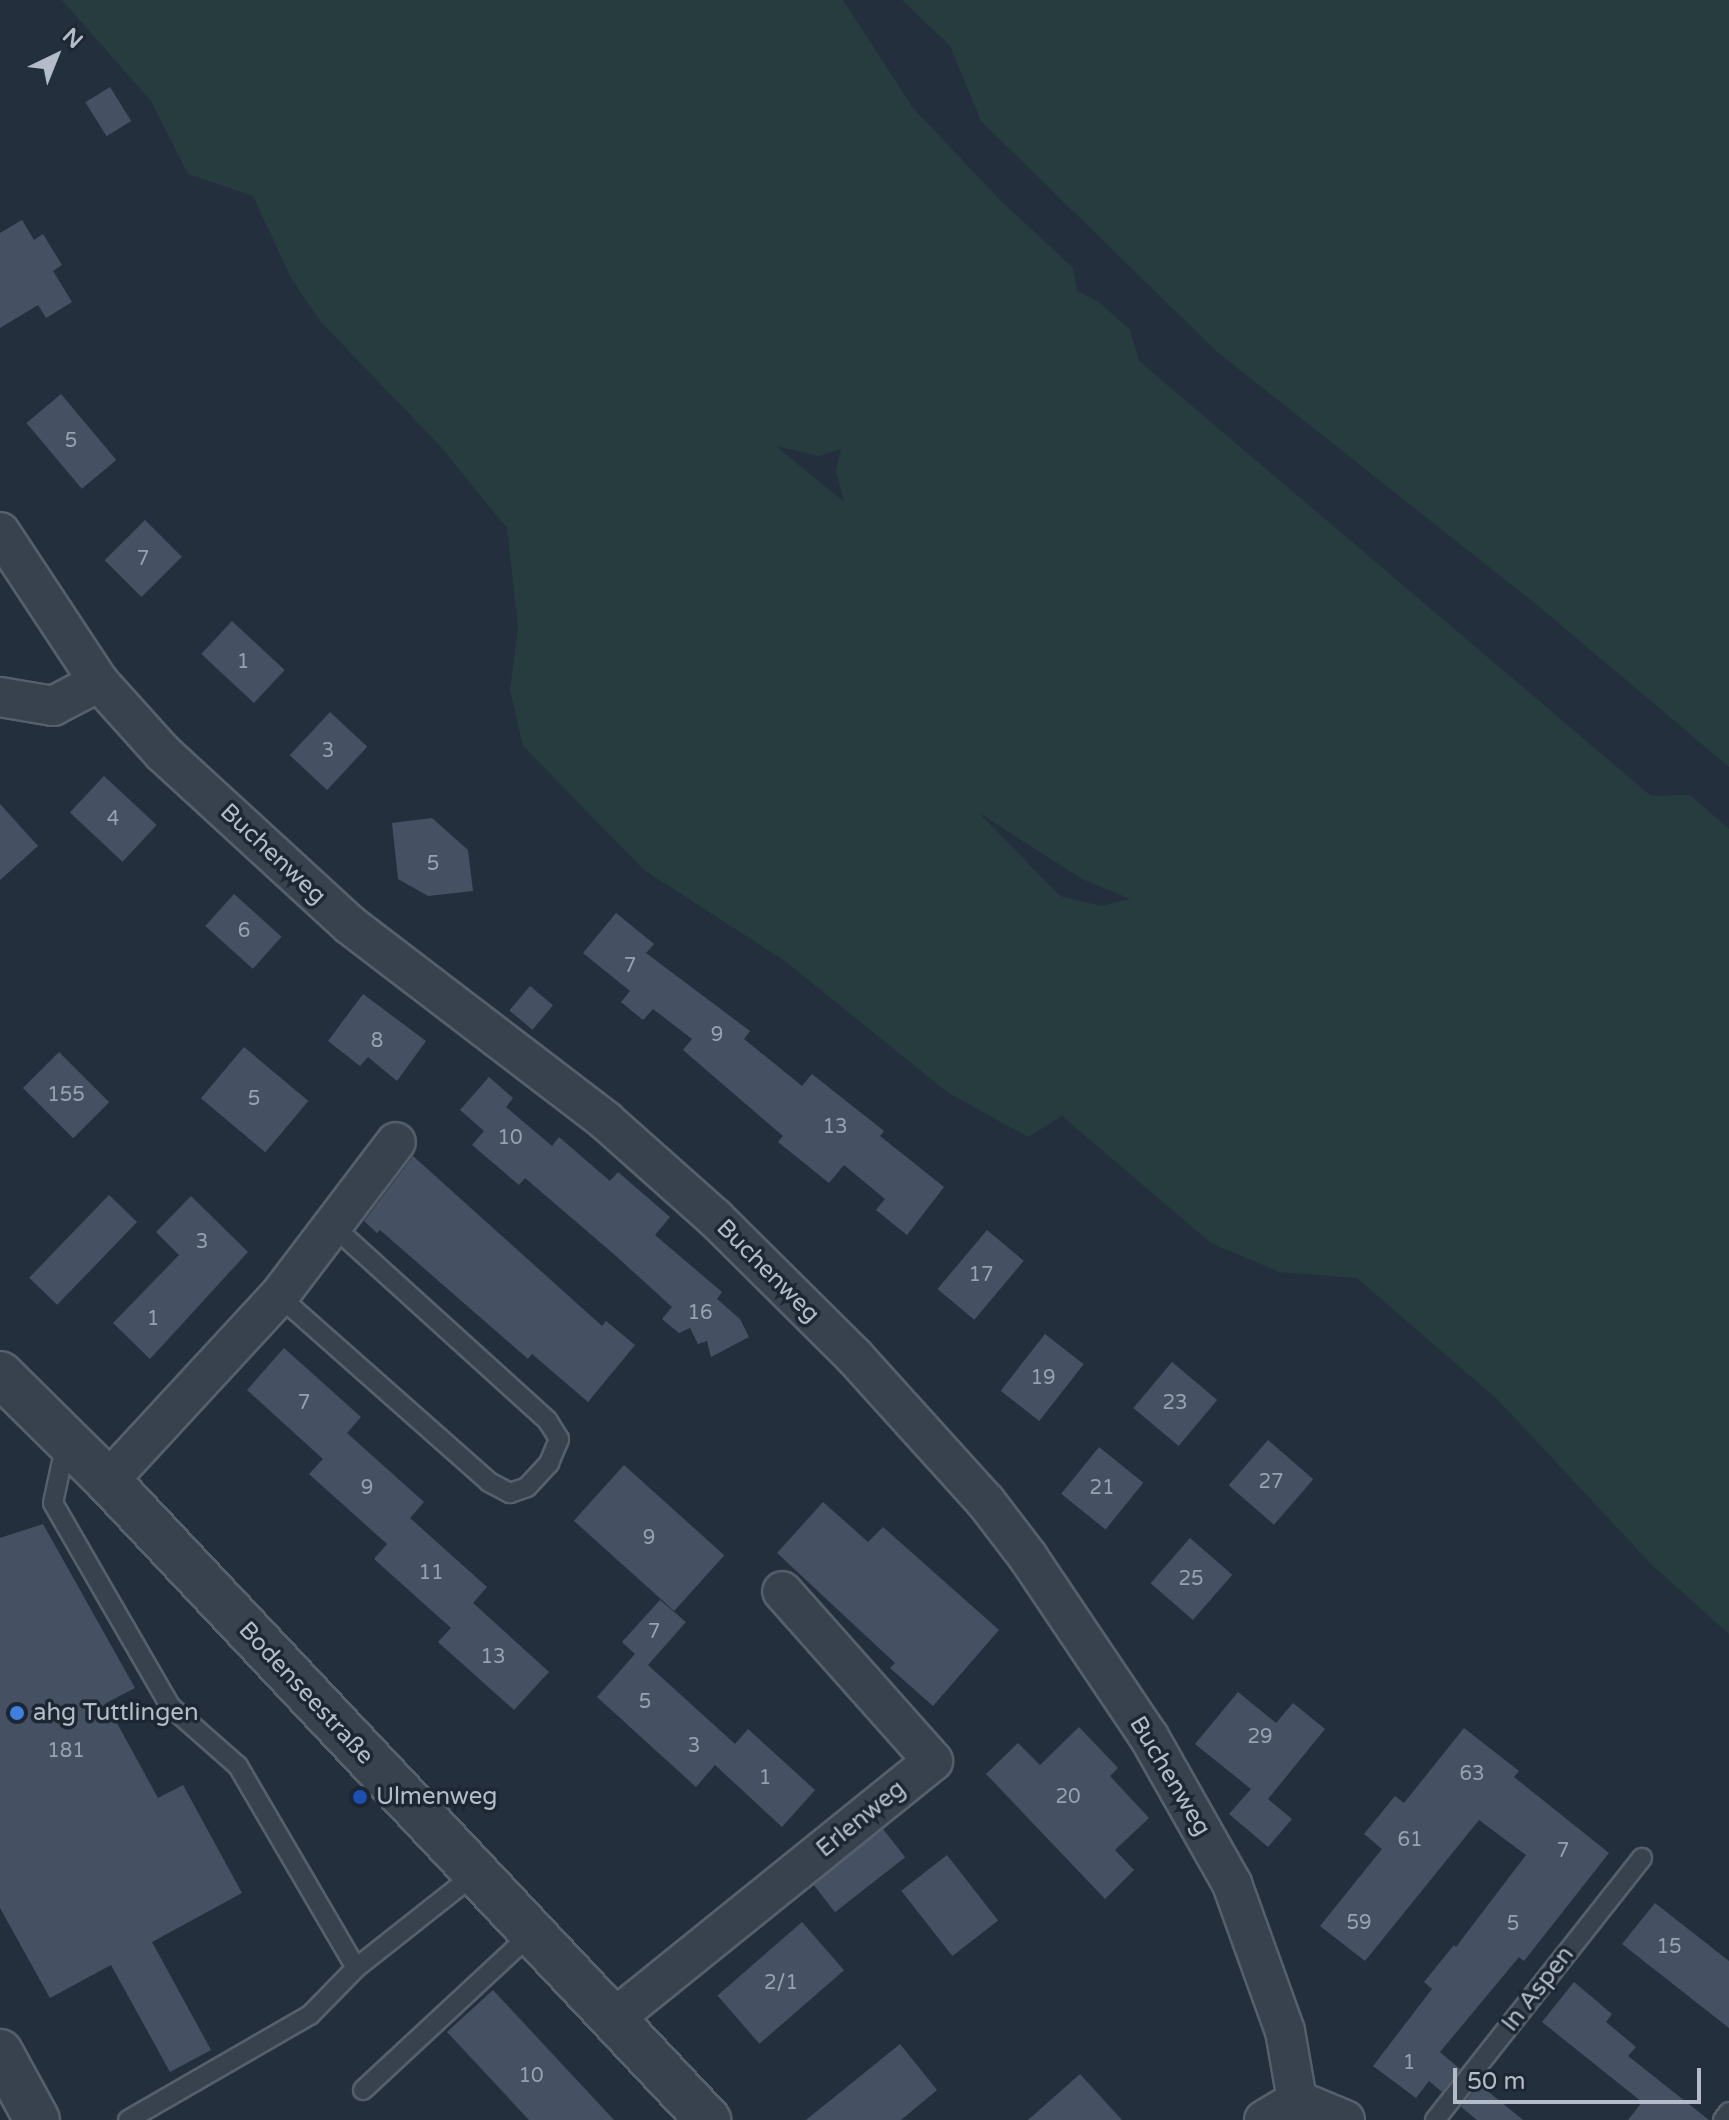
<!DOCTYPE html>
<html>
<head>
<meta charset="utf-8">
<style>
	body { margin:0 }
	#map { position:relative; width:1729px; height:2120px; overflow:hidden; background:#242f3e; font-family:"Varela Round",sans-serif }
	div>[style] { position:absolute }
	.green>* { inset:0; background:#263c3f }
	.building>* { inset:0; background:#455162; transform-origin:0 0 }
	.roads { filter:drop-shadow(2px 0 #565f6c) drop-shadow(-2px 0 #565f6c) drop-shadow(0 2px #565f6c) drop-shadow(0 -2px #565f6c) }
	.service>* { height:18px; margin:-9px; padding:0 9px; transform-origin:9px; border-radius:9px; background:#38414e }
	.minor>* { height:38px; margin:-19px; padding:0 19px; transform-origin:19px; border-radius:19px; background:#38414e }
	.tertiary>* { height:44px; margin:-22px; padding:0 22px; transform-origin:22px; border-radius:22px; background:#38414e }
	.dots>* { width:22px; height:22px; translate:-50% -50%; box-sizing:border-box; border:4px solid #1d2633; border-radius:50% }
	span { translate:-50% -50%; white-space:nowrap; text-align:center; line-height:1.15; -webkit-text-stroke:7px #1d2633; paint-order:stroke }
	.number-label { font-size:20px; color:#98a1af }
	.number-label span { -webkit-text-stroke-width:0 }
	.street-label { font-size:24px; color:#b4bcc9 }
	.poi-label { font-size:24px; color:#b4bcc9 }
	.left { translate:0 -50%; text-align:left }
	.north { position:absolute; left:16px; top:16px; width:80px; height:80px; -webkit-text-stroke:6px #1d2633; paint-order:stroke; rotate:43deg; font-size:22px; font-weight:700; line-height:32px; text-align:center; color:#b4bcc9 }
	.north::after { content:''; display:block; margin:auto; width:28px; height:36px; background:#b4bcc9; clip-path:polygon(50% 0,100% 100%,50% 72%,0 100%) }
	.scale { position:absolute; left:1453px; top:2068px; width:248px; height:36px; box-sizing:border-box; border:4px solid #b4bcc9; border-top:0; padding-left:10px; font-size:24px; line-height:28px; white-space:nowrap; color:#b4bcc9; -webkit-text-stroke:6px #1d2633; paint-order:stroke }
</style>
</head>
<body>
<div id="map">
	<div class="green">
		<i style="clip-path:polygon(evenodd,62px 0,843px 0,913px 108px,999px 199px,1073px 268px,1077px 291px,1098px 301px,1130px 330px,1139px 361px,1651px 796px,1690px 795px,1729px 829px,1729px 1634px,1651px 1564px,1498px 1400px,1357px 1278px,1279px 1272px,1211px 1243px,1062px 1116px,1028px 1137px,947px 1092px,785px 961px,644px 870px,523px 746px,510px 690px,518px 628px,507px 528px,440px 446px,320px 321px,291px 278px,253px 196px,188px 174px,151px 101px,62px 0,776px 446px,819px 456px,841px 449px,836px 471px,844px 502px,776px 446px,62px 0,979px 813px,1082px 879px,1130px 899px,1101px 906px,1060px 896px,979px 813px)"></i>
		<i style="clip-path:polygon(902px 0,1729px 0,1729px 767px,1542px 609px,1216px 351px,981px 121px,950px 46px)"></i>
	</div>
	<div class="building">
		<i style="left:110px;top:87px;width:40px;height:29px;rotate:58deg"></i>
		<i style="clip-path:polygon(22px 220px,34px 240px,43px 234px,62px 265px,53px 271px,72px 302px,46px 318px,38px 305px,0 328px,0 233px)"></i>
		<i style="left:61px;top:394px;width:86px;height:45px;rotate:50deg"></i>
		<i style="left:145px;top:520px;width:52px;height:57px;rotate:45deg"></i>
		<i style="left:232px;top:621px;width:72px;height:45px;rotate:43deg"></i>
		<i style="left:330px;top:712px;width:51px;height:59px;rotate:43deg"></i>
		<i style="left:104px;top:776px;width:72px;height:50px;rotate:43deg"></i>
		<i style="clip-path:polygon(0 804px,38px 846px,0 880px)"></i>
		<i style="clip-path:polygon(432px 818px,468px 850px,473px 891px,428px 896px,398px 879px,392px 823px)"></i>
		<i style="left:234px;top:894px;width:64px;height:43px;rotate:42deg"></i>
		<i style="clip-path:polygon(616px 913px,654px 944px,646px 953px,750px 1031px,744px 1039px,802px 1086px,812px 1074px,884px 1131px,880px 1136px,944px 1187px,907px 1235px,876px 1210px,885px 1199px,844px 1165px,829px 1183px,778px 1142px,783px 1136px,683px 1050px,692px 1039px,653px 1009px,643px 1020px,621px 1002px,630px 991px,583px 953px)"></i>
		<i style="left:530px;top:986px;width:30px;height:32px;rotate:40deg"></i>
		<i style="clip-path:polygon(363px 994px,426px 1041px,397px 1081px,368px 1057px,360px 1066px,328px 1041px)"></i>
		<i style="left:244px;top:1047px;width:84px;height:67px;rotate:40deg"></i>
		<i style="left:59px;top:1052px;width:71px;height:51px;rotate:45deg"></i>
		<i style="clip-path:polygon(489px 1077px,513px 1098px,506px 1107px,552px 1146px,559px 1137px,610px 1181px,618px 1172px,670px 1217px,655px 1235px,722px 1292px,717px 1299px,740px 1319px,749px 1337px,711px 1357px,707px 1341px,698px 1344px,690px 1328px,679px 1333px,662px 1319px,672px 1307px,616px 1256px,525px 1178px,519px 1185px,472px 1145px,484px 1131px,460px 1110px)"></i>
		<i style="clip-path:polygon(413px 1156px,602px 1326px,606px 1321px,635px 1345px,588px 1402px,532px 1354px,528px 1359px,380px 1230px,377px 1233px,364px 1221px)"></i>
		<i style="left:109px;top:1195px;width:39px;height:115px;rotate:44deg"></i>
		<i style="clip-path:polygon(191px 1196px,248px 1252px,150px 1359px,113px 1323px,179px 1255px,156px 1232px)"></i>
		<i style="left:987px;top:1230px;width:48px;height:77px;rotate:40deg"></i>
		<i style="left:1045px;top:1334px;width:49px;height:72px;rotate:38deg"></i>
		<i style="clip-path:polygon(284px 1348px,361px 1417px,347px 1433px,424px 1502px,410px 1518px,487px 1587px,473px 1603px,549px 1672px,514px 1710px,438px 1642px,451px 1628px,374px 1559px,387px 1544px,309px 1474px,323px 1459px,247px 1390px)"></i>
		<i style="left:1172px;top:1362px;width:59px;height:60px;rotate:40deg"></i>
		<i style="left:1268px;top:1440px;width:60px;height:60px;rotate:41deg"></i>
		<i style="left:1099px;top:1447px;width:57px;height:60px;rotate:39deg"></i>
		<i style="left:624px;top:1465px;width:135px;height:75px;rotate:42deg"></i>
		<i style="clip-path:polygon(823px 1502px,868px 1542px,883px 1527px,999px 1630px,933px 1706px,890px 1668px,895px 1663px,777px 1553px)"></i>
		<i style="clip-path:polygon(43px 1524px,135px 1688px,106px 1703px,158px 1798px,183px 1785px,242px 1893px,152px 1942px,211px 2050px,170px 2072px,111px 1965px,50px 1998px,0 1908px,0 1538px)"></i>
		<i style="left:1190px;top:1538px;width:56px;height:60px;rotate:41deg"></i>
		<i style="clip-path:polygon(660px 1600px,686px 1622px,648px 1665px,735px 1744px,748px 1729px,815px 1790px,782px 1827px,715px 1765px,696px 1787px,597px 1697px,635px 1654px,622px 1642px)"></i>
		<i style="clip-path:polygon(1238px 1692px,1276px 1723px,1293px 1703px,1325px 1729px,1268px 1799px,1292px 1819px,1268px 1847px,1229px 1814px,1251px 1789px,1195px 1744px)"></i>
		<i style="clip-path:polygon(1079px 1727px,1118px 1768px,1110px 1776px,1149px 1818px,1115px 1850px,1134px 1870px,1105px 1899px,986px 1774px,1018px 1743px,1040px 1765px)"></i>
		<i style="clip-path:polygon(1464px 1728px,1519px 1771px,1514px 1777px,1609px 1853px,1524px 1961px,1519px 1957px,1440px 2052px,1460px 2069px,1442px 2092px,1429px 2081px,1416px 2098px,1373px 2066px,1432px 1989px,1424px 1982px,1454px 1945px,1456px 1947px,1526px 1855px,1479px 1820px,1365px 1961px,1320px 1926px,1382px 1849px,1364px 1834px,1395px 1796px,1404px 1803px)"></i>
		<i style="left:883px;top:1829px;width:36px;height:89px;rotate:52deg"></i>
		<i style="left:947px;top:1855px;width:83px;height:58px;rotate:52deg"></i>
		<i style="clip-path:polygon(1655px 1903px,1729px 1961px,1729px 2028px,1622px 1944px)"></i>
		<i style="left:802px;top:1922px;width:64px;height:112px;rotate:49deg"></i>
		<i style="clip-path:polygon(1574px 1982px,1612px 2014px,1606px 2022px,1636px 2047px,1628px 2056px,1709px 2120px,1628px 2120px,1642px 2102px,1542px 2022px)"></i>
		<i style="clip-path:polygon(493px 1990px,614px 2120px,529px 2120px,447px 2032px)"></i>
		<i style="clip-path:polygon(900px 2044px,937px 2090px,901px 2120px,806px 2120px)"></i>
		<i style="clip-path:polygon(1080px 2074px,1122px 2120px,1028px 2120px)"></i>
		<i style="clip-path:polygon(1479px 2084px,1523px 2120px,1477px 2120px,1461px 2107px)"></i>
	</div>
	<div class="roads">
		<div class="service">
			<i style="left:279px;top:1296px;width:281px;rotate:41.5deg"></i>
			<i style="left:489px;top:1482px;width:24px;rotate:28deg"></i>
			<i style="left:510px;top:1493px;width:18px;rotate:-19deg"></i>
			<i style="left:527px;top:1487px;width:33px;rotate:-47deg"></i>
			<i style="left:549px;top:1463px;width:26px;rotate:-67deg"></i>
			<i style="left:559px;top:1439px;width:22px;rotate:-122deg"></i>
			<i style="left:547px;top:1420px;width:287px;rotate:-137.8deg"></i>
			<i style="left:66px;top:1443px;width:61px;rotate:102.2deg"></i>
			<i style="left:53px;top:1503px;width:236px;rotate:60deg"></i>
			<i style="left:171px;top:1707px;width:89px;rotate:41.4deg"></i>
			<i style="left:238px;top:1766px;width:234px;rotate:59.7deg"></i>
			<i style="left:356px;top:1968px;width:152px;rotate:-38.3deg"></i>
			<i style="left:363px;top:2090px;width:229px;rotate:-42.9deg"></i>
			<i style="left:128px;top:2120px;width:210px;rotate:-30deg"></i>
			<i style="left:310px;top:2015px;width:66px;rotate:-45.6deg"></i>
			<i style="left:1435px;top:2120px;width:334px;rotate:-51.7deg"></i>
			<i style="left:1723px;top:2120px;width:10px;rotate:-53deg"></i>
		</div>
		<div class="minor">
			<i style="left:0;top:532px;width:180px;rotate:56.6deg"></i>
			<i style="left:0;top:697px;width:54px;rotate:9.6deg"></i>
			<i style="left:53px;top:706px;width:52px;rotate:-27.6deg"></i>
			<i style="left:99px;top:682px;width:96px;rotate:48deg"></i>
			<i style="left:163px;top:753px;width:254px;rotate:42.6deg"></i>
			<i style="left:350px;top:925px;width:322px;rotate:37.4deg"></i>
			<i style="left:606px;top:1121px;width:146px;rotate:41.7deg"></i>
			<i style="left:715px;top:1218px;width:196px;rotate:44.8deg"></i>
			<i style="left:854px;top:1356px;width:197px;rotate:47.9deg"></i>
			<i style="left:986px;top:1502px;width:69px;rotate:52.6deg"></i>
			<i style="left:1028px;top:1557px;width:217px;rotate:56.1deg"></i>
			<i style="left:1149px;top:1737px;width:169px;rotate:60.5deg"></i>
			<i style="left:1232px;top:1884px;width:156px;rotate:70.2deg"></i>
			<i style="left:1285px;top:2031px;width:70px;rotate:80.1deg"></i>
			<i style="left:108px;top:1481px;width:252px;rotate:-47.3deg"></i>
			<i style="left:279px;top:1296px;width:193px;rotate:-52.8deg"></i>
			<i style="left:612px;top:2020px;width:412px;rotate:-38.9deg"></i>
			<i style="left:933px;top:1761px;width:227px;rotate:-131.6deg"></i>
			<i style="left:1264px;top:2120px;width:39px;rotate:-31deg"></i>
			<i style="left:1297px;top:2100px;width:52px;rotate:22.6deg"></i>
		</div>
		<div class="tertiary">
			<i style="left:0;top:1374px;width:152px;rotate:44.7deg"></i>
			<i style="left:108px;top:1481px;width:877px;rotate:46.8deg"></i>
			<i style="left:0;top:2052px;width:77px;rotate:61.4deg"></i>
		</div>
	</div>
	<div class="dots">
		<i style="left:17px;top:1713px;background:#3f7fe0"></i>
		<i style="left:360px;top:1797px;background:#1a4fb4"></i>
	</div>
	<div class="number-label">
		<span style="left:71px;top:441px">5</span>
		<span style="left:143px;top:559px">7</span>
		<span style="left:243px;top:662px">1</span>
		<span style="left:328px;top:751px">3</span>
		<span style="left:113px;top:819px">4</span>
		<span style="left:433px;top:864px">5</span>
		<span style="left:244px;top:931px">6</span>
		<span style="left:630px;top:966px">7</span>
		<span style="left:717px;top:1035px">9</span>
		<span style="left:377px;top:1041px">8</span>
		<span style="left:66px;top:1095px">155</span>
		<span style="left:254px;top:1099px">5</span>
		<span style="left:835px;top:1127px">13</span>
		<span style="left:510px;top:1138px">10</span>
		<span style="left:202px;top:1242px">3</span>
		<span style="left:981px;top:1275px">17</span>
		<span style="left:700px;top:1313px">16</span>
		<span style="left:153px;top:1319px">1</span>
		<span style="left:1043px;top:1378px">19</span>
		<span style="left:304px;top:1403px">7</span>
		<span style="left:1175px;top:1403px">23</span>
		<span style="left:1271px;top:1482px">27</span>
		<span style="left:367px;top:1488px">9</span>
		<span style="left:1102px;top:1488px">21</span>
		<span style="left:649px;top:1538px">9</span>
		<span style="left:431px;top:1573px">11</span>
		<span style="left:1191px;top:1579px">25</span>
		<span style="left:654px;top:1632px">7</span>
		<span style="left:493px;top:1657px">13</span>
		<span style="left:645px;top:1702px">5</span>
		<span style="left:1260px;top:1737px">29</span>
		<span style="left:694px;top:1746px">3</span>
		<span style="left:66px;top:1751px">181</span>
		<span style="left:1472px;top:1774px">63</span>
		<span style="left:765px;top:1778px">1</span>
		<span style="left:1068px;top:1797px">20</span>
		<span style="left:1410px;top:1840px">61</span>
		<span style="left:1563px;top:1851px">7</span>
		<span style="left:1359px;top:1923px">59</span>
		<span style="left:1513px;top:1924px">5</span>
		<span style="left:1669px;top:1947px">15</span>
		<span style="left:781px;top:1983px">2/1</span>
		<span style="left:1409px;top:2063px">1</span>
		<span style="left:531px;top:2076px">10</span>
	</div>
	<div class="street-label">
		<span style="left:273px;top:854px;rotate:43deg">Buchenweg</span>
		<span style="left:768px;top:1271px;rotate:45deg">Buchenweg</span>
		<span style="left:306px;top:1693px;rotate:47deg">Bodenseestraße</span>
		<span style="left:1170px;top:1776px;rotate:59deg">Buchenweg</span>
		<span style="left:861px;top:1819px;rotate:-39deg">Erlenweg</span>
		<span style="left:1538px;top:1989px;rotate:-52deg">In Aspen</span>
	</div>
	<div class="poi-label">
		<span class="left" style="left:33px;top:1713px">ahg Tuttlingen</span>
		<span class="left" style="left:376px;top:1797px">Ulmenweg</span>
	</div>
	<div class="north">N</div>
	<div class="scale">50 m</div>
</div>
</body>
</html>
